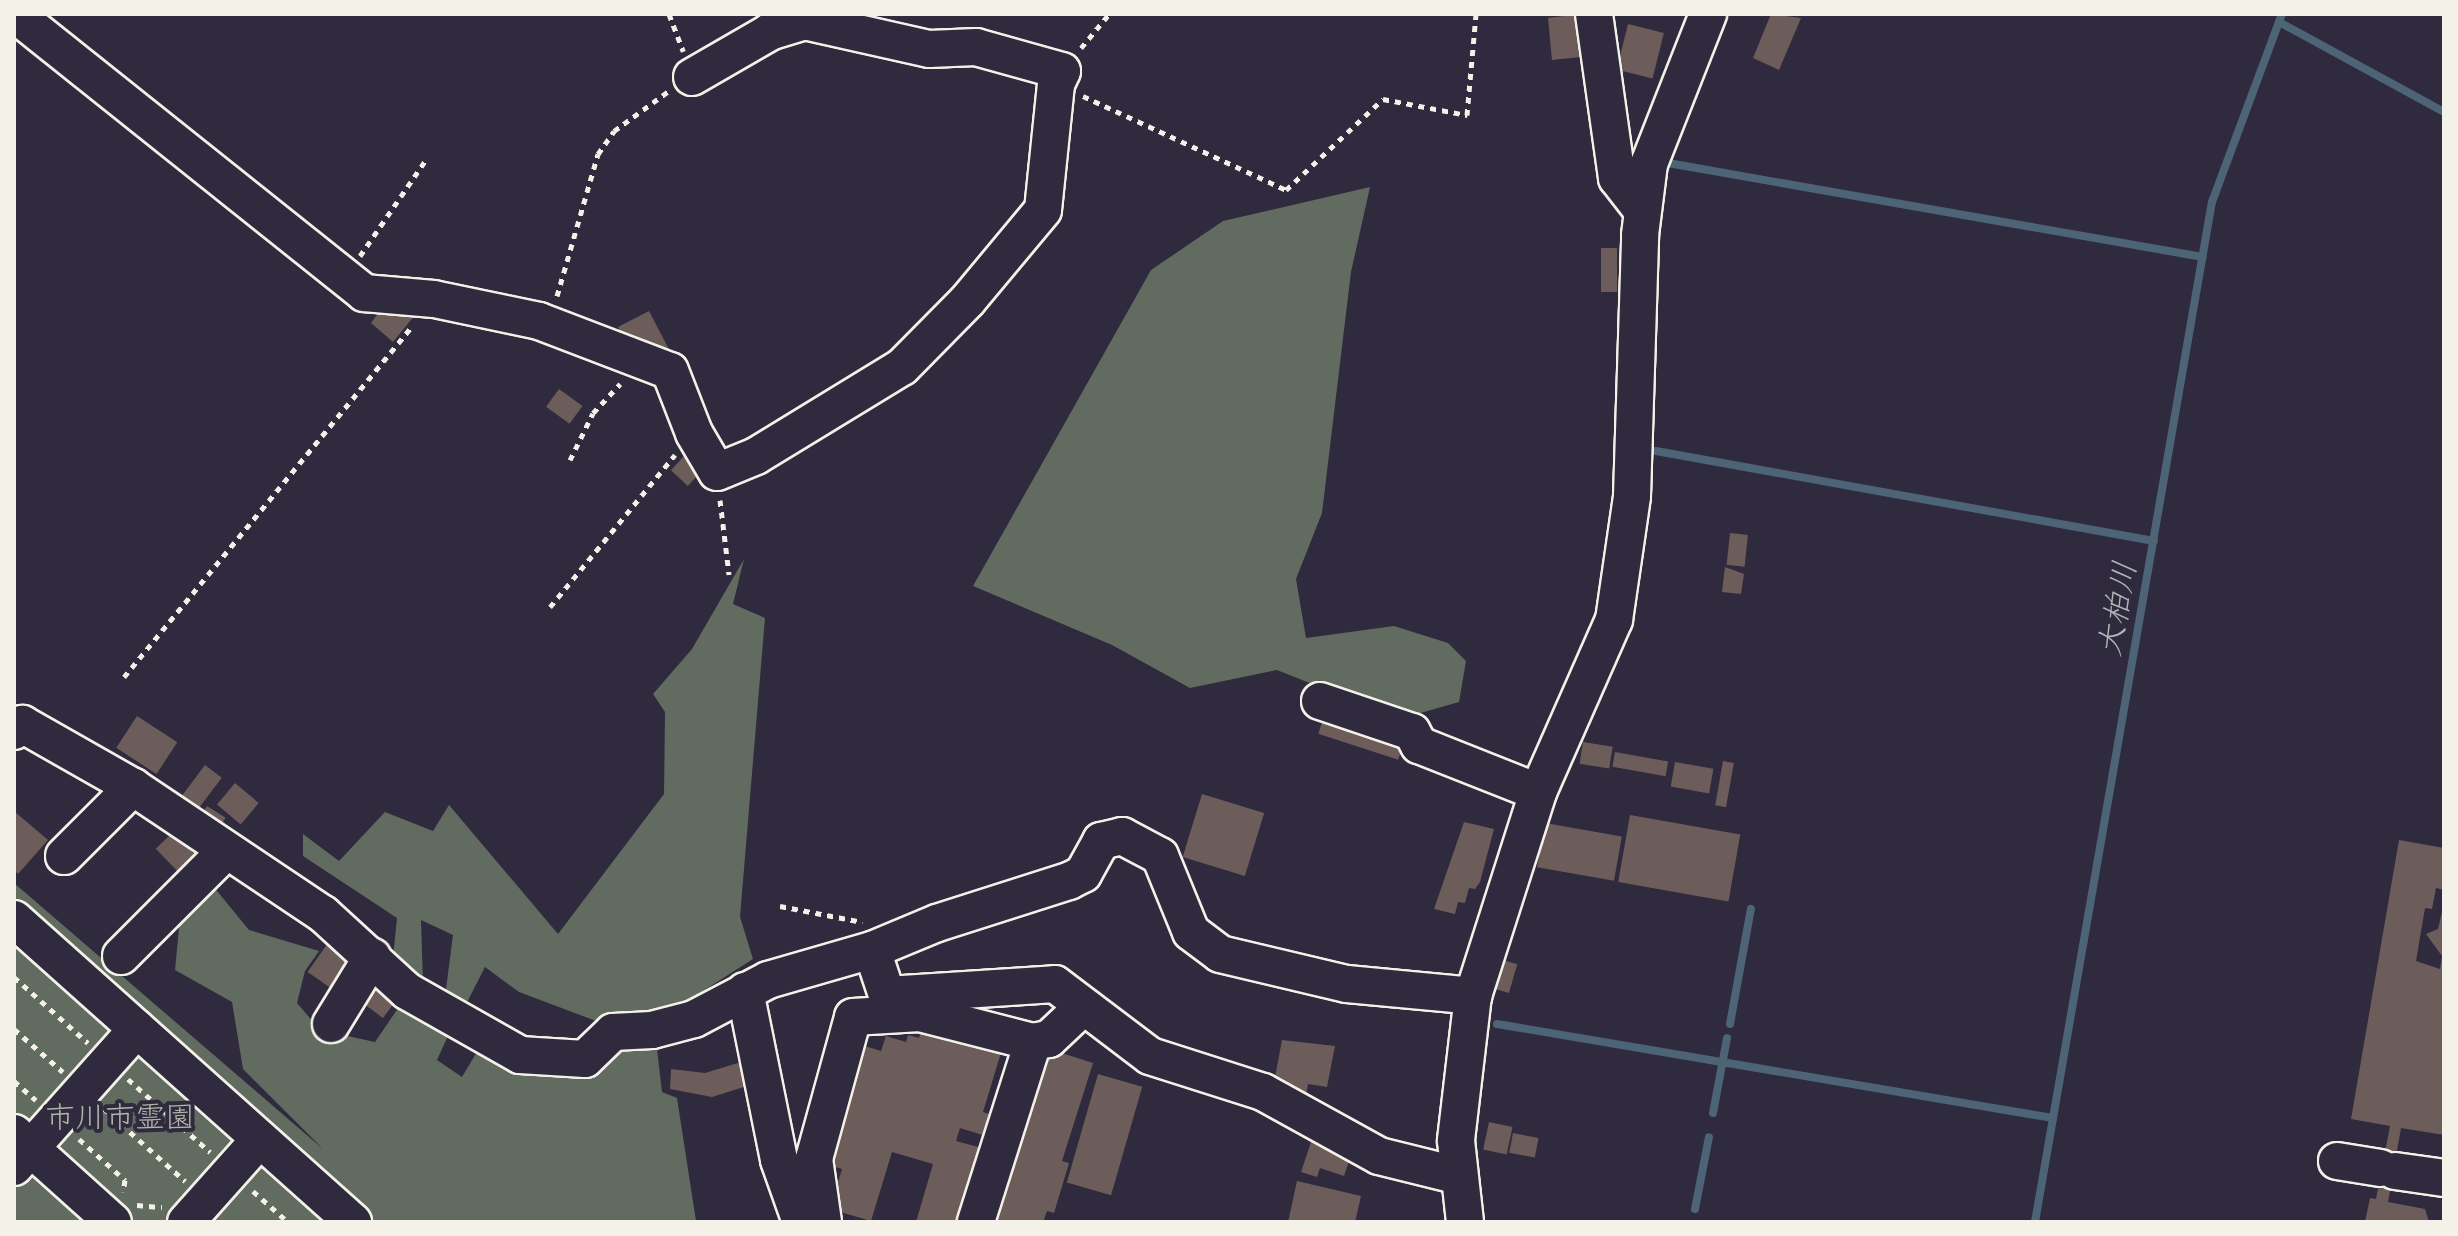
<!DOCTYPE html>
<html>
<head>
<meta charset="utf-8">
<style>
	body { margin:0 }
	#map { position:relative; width:2458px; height:1236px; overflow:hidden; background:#2f2a3d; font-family:"Patrick Hand","Klee One",sans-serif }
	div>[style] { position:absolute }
	.green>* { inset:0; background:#616b5f }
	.stream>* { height:8px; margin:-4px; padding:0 4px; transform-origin:4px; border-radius:4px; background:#4c6476 }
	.building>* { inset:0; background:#6d5d5a; transform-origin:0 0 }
	.path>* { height:5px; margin-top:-2.5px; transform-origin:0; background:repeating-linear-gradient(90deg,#f4f1e8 0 6px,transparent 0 12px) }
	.roads { filter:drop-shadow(2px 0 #f4f1e8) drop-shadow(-2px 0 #f4f1e8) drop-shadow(0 2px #f4f1e8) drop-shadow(0 -2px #f4f1e8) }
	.minor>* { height:36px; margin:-18px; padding:0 18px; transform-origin:18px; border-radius:18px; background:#2f2a3d }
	span { translate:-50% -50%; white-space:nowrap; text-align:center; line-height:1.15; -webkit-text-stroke:8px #2f2a3d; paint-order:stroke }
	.park-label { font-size:30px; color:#b2b5aa }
	.water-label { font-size:32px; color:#b1b9ba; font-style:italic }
	.frame { position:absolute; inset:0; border:16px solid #f4f1e8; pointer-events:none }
</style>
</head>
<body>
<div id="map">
	<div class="green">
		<i style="clip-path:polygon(1370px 187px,1351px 272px,1322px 513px,1296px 579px,1306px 638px,1394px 626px,1448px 643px,1466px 661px,1459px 702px,1417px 714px,1385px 713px,1277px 670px,1190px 688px,1112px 645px,973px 586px,1151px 270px,1223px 221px)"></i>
		<i style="clip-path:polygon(744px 559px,733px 604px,765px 618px,740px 917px,753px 959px,681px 1005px,604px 1024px,519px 992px,485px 967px,462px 1012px,444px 1004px,453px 935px,421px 920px,423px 984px,392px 967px,397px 918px,303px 856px,303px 834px,339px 861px,385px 812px,433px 831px,449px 805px,558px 934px,664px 794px,665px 712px,653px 694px,692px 649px)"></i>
		<i style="clip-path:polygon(208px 880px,249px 930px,319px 951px,305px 971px,297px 1003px,320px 1030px,375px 1042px,405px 998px,452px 1027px,437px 1060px,462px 1077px,481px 1045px,507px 1063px,596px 1073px,602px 1049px,657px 1049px,662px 1092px,677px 1098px,696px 1221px,704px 1222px,14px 1222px,14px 883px,323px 1149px,243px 1069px,232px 1002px,175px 970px,181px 907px)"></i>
	</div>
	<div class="stream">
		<i style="left:2279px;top:22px;width:188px;rotate:28.6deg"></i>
		<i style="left:1668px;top:163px;width:543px;rotate:9.97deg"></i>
		<i style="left:1656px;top:451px;width:506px;rotate:10.24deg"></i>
		<i style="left:1497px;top:1024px;width:564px;rotate:9.6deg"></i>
		<i style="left:1730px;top:1024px;width:117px;rotate:-79.7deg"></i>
		<i style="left:1713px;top:1113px;width:76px;rotate:-79.4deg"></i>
		<i style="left:1695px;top:1209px;width:73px;rotate:-79deg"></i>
		<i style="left:2035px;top:1222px;width:1035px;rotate:-80.16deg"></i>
		<i style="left:2212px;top:202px;width:201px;rotate:-69.6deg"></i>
	</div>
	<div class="building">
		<i style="clip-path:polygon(1579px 14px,1590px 56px,1552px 60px,1548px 18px)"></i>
		<i style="clip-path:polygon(1771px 14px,1801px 18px,1779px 70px,1753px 58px)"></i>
		<i style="left:1628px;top:24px;width:37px;height:47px;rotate:14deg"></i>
		<i style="left:1601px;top:248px;width:16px;height:44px"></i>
		<i style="clip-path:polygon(386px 303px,415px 315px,393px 342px,371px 323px)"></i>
		<i style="clip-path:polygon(649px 311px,676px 363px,628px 348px,618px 327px)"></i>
		<i style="left:559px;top:389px;width:29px;height:22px;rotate:36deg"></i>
		<i style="left:688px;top:452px;width:23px;height:25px;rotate:43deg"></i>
		<i style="left:1730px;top:533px;width:18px;height:32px;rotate:6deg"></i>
		<i style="clip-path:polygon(1725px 567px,1744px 574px,1741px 594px,1722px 592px)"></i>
		<i style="left:1326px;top:710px;width:84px;height:25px;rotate:18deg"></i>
		<i style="left:137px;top:716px;width:48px;height:38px;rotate:33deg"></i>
		<i style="left:1583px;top:742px;width:30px;height:22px;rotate:9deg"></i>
		<i style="left:1615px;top:752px;width:54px;height:15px;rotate:10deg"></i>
		<i style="left:1723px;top:761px;width:11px;height:45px;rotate:10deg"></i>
		<i style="left:1675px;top:762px;width:39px;height:25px;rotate:10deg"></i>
		<i style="left:205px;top:765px;width:21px;height:44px;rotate:37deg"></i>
		<i style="left:235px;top:783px;width:31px;height:28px;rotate:40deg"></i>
		<i style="left:1202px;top:794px;width:65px;height:66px;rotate:17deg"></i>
		<i style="left:207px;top:806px;width:22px;height:16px;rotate:32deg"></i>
		<i style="clip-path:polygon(14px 811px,48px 840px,18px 874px,14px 870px)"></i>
		<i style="left:1630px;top:815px;width:112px;height:68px;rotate:10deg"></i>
		<i style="clip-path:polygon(1464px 822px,1494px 829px,1480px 882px,1475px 889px,1469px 888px,1465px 903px,1458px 902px,1455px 914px,1434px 909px)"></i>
		<i style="left:1545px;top:823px;width:78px;height:45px;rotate:10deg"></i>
		<i style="left:173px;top:832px;width:32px;height:24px;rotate:46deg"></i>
		<i style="clip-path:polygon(2399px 840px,2444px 848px,2444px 890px,2436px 888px,2432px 909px,2425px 908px,2416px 961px,2440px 969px,2442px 956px,2426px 934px,2438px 929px,2444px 903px,2444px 1135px,2401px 1128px,2388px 1202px,2425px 1209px,2429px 1222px,2365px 1222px,2370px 1198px,2376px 1199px,2390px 1126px,2351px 1119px)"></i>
		<i style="left:330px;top:940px;width:35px;height:39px;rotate:35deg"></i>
		<i style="left:1499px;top:959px;width:19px;height:30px;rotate:16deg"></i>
		<i style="left:373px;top:973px;width:35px;height:30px;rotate:37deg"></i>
		<i style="clip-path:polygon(923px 1022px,1003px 1046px,983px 1112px,992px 1115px,986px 1136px,960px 1128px,956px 1141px,982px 1148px,961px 1222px,916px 1222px,933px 1164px,892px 1152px,871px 1221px,830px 1209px,842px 1169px,823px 1163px,852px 1042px,881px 1051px,886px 1036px,906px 1042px,908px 1035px,919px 1038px)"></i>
		<i style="clip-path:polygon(1282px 1040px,1335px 1046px,1327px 1087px,1308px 1084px,1304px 1106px,1273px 1088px)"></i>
		<i style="clip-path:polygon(1049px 1049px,1093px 1063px,1062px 1161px,1069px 1163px,1054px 1213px,1047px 1211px,1043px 1222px,995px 1222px)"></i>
		<i style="clip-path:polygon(741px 1062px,747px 1086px,712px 1097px,670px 1089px,671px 1069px,705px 1073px)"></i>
		<i style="left:1098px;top:1074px;width:46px;height:113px;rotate:16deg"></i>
		<i style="left:1489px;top:1122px;width:24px;height:28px;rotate:12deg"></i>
		<i style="left:1513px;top:1133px;width:26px;height:20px;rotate:11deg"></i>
		<i style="clip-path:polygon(1312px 1139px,1352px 1152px,1344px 1176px,1320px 1168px,1317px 1177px,1301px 1172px)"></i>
		<i style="clip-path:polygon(1297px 1181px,1361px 1196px,1355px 1222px,1288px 1222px)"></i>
	</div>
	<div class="path">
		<i style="left:669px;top:14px;width:40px;rotate:69deg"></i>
		<i style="left:1081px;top:48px;width:44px;rotate:-50.5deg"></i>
		<i style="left:1083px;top:96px;width:224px;rotate:24.8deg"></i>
		<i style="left:1286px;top:190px;width:133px;rotate:-43.2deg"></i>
		<i style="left:1383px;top:99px;width:86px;rotate:10.8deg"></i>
		<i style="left:1467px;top:115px;width:101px;rotate:-84.9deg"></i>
		<i style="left:360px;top:256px;width:119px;rotate:-55.6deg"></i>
		<i style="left:557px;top:296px;width:148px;rotate:-73.9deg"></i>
		<i style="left:598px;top:154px;width:28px;rotate:-55deg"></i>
		<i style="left:614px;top:131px;width:69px;rotate:-36.2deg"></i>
		<i style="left:570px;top:460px;width:52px;rotate:-63.9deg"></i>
		<i style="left:593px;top:413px;width:40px;rotate:-47deg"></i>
		<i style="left:720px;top:500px;width:75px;rotate:83.1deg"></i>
		<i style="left:550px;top:607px;width:197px;rotate:-50.6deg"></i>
		<i style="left:124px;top:677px;width:455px;rotate:-50.6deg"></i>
		<i style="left:780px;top:906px;width:84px;rotate:11deg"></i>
		<i style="left:14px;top:977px;width:99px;rotate:41.7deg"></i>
		<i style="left:14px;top:1029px;width:65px;rotate:41.3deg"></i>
		<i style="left:128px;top:1079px;width:110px;rotate:41.7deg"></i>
		<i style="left:14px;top:1081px;width:29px;rotate:41deg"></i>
		<i style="left:103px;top:1108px;width:110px;rotate:41.7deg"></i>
		<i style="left:79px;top:1139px;width:62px;rotate:41.7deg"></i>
		<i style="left:125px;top:1180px;width:12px;rotate:99deg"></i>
		<i style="left:253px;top:1191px;width:47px;rotate:41.5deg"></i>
		<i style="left:137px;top:1205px;width:25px;rotate:5deg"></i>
	</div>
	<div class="roads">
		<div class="minor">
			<i style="left:15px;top:14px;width:447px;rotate:38.6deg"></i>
			<i style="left:364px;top:293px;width:70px;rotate:4.9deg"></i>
			<i style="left:434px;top:299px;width:107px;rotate:11.8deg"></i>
			<i style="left:539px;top:321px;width:140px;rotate:20.9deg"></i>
			<i style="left:670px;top:371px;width:66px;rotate:68.8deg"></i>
			<i style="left:694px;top:433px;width:45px;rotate:59.5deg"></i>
			<i style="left:717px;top:472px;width:42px;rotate:-22.3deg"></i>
			<i style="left:756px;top:456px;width:171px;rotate:-31.4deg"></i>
			<i style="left:902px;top:367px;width:94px;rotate:-45.4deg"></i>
			<i style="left:968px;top:300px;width:117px;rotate:-50.2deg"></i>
			<i style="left:1043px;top:210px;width:127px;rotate:-84.1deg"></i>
			<i style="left:1056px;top:84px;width:14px;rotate:-65deg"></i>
			<i style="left:1062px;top:71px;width:89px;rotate:-164.4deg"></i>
			<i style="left:976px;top:47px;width:47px;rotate:177.6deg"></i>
			<i style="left:929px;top:49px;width:127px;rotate:-167.3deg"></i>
			<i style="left:805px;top:21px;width:37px;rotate:163deg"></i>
			<i style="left:770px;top:32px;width:90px;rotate:150deg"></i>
			<i style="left:1594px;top:14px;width:166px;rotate:82deg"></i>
			<i style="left:1617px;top:178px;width:41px;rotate:52deg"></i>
			<i style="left:1320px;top:701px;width:97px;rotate:18.6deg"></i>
			<i style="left:1412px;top:732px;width:15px;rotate:62deg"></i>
			<i style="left:1419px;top:745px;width:128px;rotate:21.6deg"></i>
			<i style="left:14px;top:731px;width:11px;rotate:-41deg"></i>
			<i style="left:22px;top:724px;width:128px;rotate:29.6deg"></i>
			<i style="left:133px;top:787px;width:229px;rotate:33.8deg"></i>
			<i style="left:323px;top:914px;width:114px;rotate:42.5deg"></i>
			<i style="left:407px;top:991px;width:130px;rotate:29.5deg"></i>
			<i style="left:520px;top:1055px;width:65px;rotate:3.5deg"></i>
			<i style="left:585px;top:1059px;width:39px;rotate:-44deg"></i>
			<i style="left:613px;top:1032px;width:39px;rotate:-3deg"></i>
			<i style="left:652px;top:1030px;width:43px;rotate:-14.7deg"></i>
			<i style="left:694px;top:1019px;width:84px;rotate:-27.8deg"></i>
			<i style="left:768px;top:980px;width:108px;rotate:-16.1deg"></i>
			<i style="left:872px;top:950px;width:47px;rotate:71.6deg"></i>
			<i style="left:887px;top:995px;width:168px;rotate:-3.7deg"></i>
			<i style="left:1055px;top:984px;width:119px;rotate:37.2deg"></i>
			<i style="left:1150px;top:1056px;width:119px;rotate:17.7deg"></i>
			<i style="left:1263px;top:1092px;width:132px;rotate:28.9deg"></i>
			<i style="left:1379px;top:1156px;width:79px;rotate:13.9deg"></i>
			<i style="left:64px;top:856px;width:98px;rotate:-45deg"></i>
			<i style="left:14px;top:919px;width:455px;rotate:41.8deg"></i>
			<i style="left:872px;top:950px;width:70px;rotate:-22.6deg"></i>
			<i style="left:937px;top:923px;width:139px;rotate:-17.7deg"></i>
			<i style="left:1069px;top:881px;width:16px;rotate:-27deg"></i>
			<i style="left:1083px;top:874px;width:38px;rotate:-61deg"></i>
			<i style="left:1101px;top:841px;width:22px;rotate:-13deg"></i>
			<i style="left:1122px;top:836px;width:43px;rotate:27.8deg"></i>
			<i style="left:1160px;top:856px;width:82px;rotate:67.8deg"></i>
			<i style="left:1191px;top:932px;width:36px;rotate:37deg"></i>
			<i style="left:1220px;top:954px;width:130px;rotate:13.3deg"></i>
			<i style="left:1347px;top:984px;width:127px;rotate:5.4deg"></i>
			<i style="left:121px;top:956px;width:147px;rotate:-45deg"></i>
			<i style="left:745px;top:991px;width:172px;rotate:78.6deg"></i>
			<i style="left:779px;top:1160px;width:66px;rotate:70.5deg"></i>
			<i style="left:331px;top:1024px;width:79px;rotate:-58.5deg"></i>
			<i style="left:1033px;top:1042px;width:16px;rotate:-11deg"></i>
			<i style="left:1049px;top:1039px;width:47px;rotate:-43.3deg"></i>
			<i style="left:14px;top:1133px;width:133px;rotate:42deg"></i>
			<i style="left:2337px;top:1161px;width:44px;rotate:9.2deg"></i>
			<i style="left:14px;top:1167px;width:185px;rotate:-48.3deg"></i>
			<i style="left:2395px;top:1171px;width:49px;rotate:8.1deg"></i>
			<i style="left:186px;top:1222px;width:111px;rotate:-48.3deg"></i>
			<i style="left:823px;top:1222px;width:64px;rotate:-98.1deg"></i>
			<i style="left:814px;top:1159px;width:147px;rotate:-74.6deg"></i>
			<i style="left:853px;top:1017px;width:67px;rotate:-3.4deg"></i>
			<i style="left:920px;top:1013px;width:117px;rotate:14.4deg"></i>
			<i style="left:1033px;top:1042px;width:189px;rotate:107.6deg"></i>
			<i style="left:1465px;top:1222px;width:82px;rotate:-96.3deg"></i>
			<i style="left:1456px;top:1140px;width:145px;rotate:-83.3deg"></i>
			<i style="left:1473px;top:996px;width:214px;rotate:-72.3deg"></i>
			<i style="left:1538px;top:792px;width:188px;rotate:-66.2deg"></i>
			<i style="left:1614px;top:620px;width:125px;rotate:-81.7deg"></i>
			<i style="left:1632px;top:496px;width:261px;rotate:-88.2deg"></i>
			<i style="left:1640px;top:235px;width:72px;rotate:-82.8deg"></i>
			<i style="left:1649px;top:164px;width:161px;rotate:-68.5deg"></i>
		</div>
	</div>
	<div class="park-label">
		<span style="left:120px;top:1116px">市川市霊園</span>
	</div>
	<div class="water-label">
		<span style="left:2117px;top:609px;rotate:-80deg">大柏川</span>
	</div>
	<div class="frame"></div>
</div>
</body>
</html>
